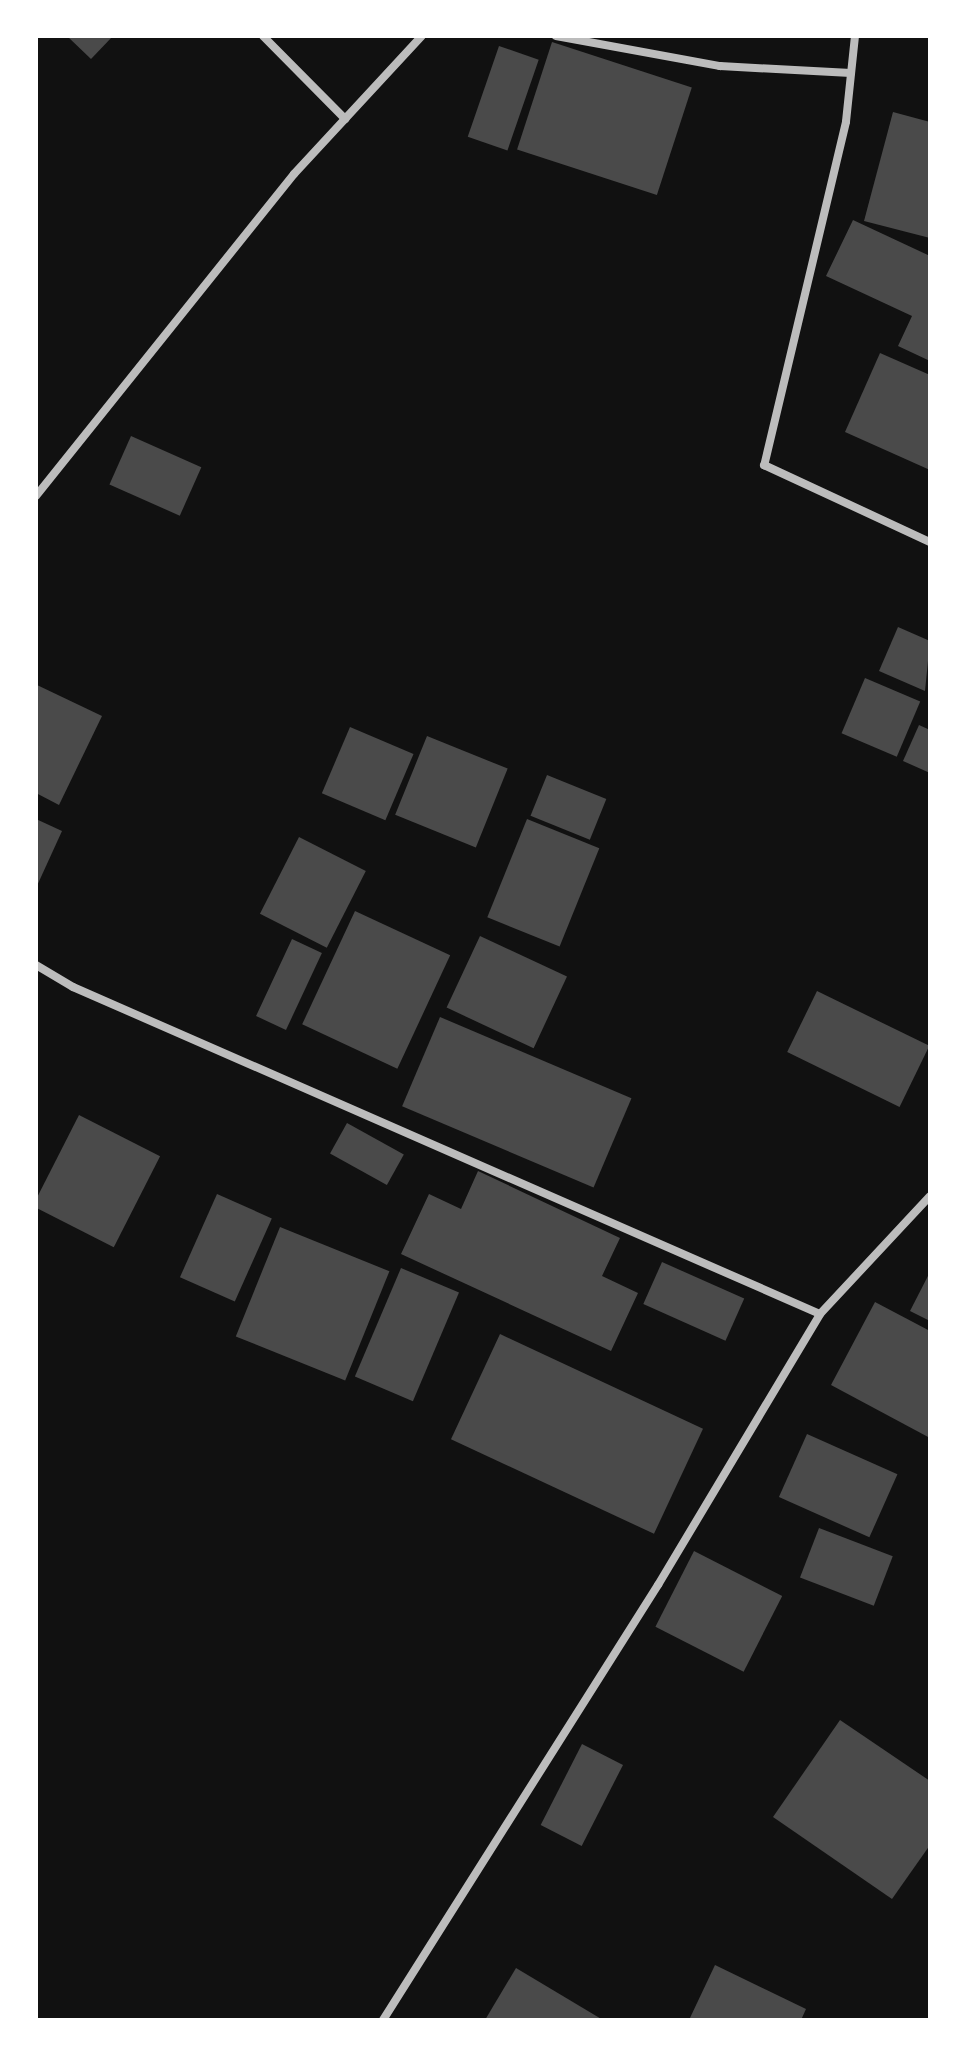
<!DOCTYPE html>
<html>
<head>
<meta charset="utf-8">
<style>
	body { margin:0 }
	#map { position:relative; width:966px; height:2056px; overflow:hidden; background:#111; font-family:"Crimson Pro",serif }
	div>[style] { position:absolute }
	.building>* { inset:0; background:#4a4a4a; transform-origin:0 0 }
	.minor>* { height:8px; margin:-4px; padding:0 4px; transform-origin:4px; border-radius:4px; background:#bcbcbc }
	span { translate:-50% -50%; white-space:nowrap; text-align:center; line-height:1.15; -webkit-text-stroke:7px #fff; paint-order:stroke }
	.frame { position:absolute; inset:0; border:38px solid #fff; pointer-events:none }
</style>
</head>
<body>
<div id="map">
	<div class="building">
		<i style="clip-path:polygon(67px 36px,113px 36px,91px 59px)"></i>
		<i style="left:552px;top:42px;width:147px;height:113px;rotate:18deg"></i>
		<i style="left:499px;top:46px;width:42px;height:96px;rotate:19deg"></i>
		<i style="clip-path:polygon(893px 112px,930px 122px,930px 238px,864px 221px)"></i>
		<i style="clip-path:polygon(853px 220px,930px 256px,930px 361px,898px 346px,912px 316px,826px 276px)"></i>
		<i style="clip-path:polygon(880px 353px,930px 375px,930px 470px,845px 432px)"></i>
		<i style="left:131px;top:436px;width:77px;height:53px;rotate:24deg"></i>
		<i style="clip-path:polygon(898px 627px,930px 641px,925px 691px,879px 671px)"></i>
		<i style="left:865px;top:678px;width:60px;height:60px;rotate:23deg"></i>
		<i style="clip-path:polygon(37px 685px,102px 716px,59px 805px,36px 793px)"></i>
		<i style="clip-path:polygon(919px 725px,930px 730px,930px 773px,903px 761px)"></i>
		<i style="left:350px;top:727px;width:69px;height:72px;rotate:23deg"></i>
		<i style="left:427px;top:736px;width:87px;height:85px;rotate:22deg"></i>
		<i style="left:547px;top:775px;width:64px;height:44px;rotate:22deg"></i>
		<i style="clip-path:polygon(36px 819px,62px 831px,36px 888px)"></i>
		<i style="left:527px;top:819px;width:78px;height:106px;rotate:22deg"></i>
		<i style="left:299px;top:837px;width:75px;height:86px;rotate:27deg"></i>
		<i style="left:355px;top:911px;width:105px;height:125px;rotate:25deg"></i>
		<i style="left:480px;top:936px;width:96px;height:79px;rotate:25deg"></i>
		<i style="left:292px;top:939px;width:33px;height:85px;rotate:25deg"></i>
		<i style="left:817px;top:991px;width:125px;height:68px;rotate:26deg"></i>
		<i style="left:440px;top:1017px;width:208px;height:97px;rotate:23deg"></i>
		<i style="left:79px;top:1115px;width:91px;height:102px;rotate:27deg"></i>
		<i style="left:347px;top:1123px;width:65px;height:35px;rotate:29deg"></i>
		<i style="clip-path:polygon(478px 1171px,620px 1238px,602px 1276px,638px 1293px,611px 1351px,401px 1254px,429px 1194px,461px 1209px)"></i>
		<i style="left:217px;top:1194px;width:60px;height:91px;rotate:24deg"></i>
		<i style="left:280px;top:1227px;width:118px;height:118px;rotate:22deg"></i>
		<i style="left:662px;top:1262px;width:90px;height:46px;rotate:24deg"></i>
		<i style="left:401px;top:1268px;width:63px;height:118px;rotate:23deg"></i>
		<i style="clip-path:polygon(930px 1272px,930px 1321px,910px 1311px)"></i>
		<i style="clip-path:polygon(875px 1302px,930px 1331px,930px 1438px,831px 1385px)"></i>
		<i style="left:500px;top:1334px;width:224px;height:116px;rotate:25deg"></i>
		<i style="left:807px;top:1434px;width:99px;height:69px;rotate:24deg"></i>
		<i style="left:819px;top:1528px;width:79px;height:53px;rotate:21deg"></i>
		<i style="left:694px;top:1551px;width:99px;height:85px;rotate:27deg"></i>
		<i style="clip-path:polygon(840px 1720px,930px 1781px,930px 1845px,892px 1899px,773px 1817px)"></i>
		<i style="left:582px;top:1744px;width:46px;height:91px;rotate:27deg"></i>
		<i style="clip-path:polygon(715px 1965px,806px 2009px,801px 2020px,689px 2020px)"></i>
		<i style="clip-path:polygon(516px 1968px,603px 2020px,485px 2020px)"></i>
	</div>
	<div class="minor">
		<i style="left:263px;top:36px;width:117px;rotate:45.3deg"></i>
		<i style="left:556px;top:36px;width:167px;rotate:10.4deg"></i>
		<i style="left:720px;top:66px;width:131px;rotate:3.1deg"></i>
		<i style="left:855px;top:36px;width:86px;rotate:96deg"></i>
		<i style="left:846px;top:122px;width:353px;rotate:103.4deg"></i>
		<i style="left:764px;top:465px;width:183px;rotate:24.9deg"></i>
		<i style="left:36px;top:496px;width:413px;rotate:-51.3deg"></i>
		<i style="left:294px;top:174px;width:188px;rotate:-47.2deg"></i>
		<i style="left:36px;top:965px;width:43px;rotate:30.7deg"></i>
		<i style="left:73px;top:987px;width:815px;rotate:23.64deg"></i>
		<i style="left:383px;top:2020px;width:515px;rotate:-57.7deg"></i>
		<i style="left:658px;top:1585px;width:316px;rotate:-59.1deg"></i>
		<i style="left:820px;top:1314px;width:161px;rotate:-47deg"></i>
	</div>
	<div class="frame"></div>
</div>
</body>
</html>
